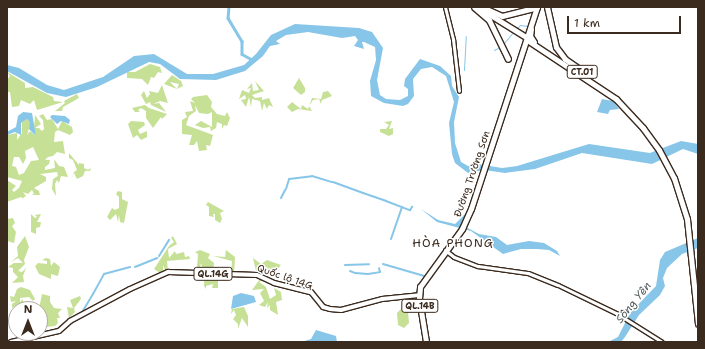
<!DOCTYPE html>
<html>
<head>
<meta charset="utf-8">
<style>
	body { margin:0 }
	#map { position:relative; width:705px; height:349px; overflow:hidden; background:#fff; font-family:"Shantell Sans",sans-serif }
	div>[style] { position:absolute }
	.green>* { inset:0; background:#c6e096 }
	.water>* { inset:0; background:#87c6e8 }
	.stream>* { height:1px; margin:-0.5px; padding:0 0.5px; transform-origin:0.5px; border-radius:0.5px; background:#87c6e8 }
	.canal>* { height:2px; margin:-1px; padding:0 1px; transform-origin:1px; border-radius:1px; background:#87c6e8 }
	.river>* { height:2.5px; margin:-1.25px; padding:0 1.25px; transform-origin:1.25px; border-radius:1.25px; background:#87c6e8 }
	.roads { filter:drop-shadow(1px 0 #3b2a1e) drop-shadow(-1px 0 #3b2a1e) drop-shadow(0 1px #3b2a1e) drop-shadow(0 -1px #3b2a1e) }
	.secondary>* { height:3px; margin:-1.5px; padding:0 1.5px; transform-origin:1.5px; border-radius:1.5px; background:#fff }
	.primary>* { height:4px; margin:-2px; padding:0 2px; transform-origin:2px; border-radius:2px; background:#fff }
	.trunk>* { height:4.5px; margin:-2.25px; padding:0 2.25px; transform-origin:2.25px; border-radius:2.25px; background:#fff }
	.motorway>* { height:5px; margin:-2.5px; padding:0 2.5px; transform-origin:2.5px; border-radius:2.5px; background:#fff }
	span { translate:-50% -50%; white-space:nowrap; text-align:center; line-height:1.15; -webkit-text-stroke:3px #fff; paint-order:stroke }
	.shield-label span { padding:1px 3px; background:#fff; border:1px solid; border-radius:3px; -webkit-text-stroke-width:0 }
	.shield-label { font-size:9px; color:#3b2a1e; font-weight:700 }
	.street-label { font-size:10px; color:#3b2a1e }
	.water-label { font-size:11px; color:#52595b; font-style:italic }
	.quarter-label { font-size:12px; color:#3b2a1e; letter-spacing:1px }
	.frame { position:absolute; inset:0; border:8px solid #3b2a1e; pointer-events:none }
	.north { position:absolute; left:8px; top:301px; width:40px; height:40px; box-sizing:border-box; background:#fff; border:1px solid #b1aaa5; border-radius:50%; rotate:0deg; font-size:11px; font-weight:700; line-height:16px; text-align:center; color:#3b2a1e }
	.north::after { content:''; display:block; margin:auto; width:14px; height:18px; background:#3b2a1e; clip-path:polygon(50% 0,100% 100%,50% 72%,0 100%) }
	.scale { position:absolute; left:567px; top:16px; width:114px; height:18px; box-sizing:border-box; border:2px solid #3b2a1e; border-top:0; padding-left:5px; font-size:12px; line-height:14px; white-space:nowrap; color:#3b2a1e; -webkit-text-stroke:3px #fff; paint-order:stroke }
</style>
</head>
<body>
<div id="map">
	<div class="green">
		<i style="clip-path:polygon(150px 64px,160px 67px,162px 73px,158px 72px,154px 78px,151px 77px,148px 85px,142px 79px,127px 78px,127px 72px,135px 72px)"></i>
		<i style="clip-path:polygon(7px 72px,25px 83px,25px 88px,33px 87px,53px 97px,54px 101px,63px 102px,37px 110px,34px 100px,30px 104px,21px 100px,19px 106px,12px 107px,10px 92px,7px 92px,7px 80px,10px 76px)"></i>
		<i style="clip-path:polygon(172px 75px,181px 81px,183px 86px,177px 89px,179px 84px,170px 82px,177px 89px,164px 84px)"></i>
		<i style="clip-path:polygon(299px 78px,305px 88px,305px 92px,301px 95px,293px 88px)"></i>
		<i style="clip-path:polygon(255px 81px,264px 91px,252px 95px,255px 98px,262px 97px,262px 100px,269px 98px,273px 107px,269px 105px,267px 109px,264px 103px,262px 111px,260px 101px,252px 99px,251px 107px,249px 97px,246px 107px,241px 100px,246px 99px,245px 95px,239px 99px,242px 90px,249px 93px,251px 88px,247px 89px,252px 83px,253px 91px,259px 90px)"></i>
		<i style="clip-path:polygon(162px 85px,168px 103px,160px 101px,153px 104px,159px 103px,166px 112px,151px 105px,150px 102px,146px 104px,141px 95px,144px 91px,147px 98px,150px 94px,149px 91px,158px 93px)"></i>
		<i style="clip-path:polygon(328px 91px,332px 96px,322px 100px,321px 104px,319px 99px,313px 100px,309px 106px,312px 111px,298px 109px,292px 112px,287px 107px,292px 102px,301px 109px,302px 105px,308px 109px,312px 98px,321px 99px,323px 92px)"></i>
		<i style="clip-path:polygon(77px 94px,79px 98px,63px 107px,62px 111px,55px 111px,65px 103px,64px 101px)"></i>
		<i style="clip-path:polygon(207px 95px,212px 102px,211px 107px,217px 114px,225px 116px,227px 112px,230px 118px,227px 126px,224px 125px,222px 129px,222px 124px,217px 122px,216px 128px,211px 131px,210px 127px,203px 128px,195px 125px,201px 121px,212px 127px,212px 112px,208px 114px,199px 113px,195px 105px,196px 111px,189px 116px,186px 125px,213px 135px,210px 146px,206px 145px,207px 150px,199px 151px,197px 141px,194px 145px,189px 145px,192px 135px,182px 134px,182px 120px,187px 117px,185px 112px,193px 111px,190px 101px,195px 103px,191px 99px,193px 97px)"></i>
		<i style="clip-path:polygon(145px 105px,149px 108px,167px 114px,162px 119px,161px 117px,153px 128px,146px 118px,146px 111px,141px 108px,138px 110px,140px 112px,135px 112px,132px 108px)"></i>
		<i style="clip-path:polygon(evenodd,43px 114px,47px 120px,52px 119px,58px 129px,62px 121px,72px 127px,73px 132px,70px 135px,58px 130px,55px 132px,54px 142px,63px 141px,65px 154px,57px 152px,53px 156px,48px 157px,45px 160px,50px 160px,49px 164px,45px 167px,45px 170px,55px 168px,54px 159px,59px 166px,64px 167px,68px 177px,61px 176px,59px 183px,57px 180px,55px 184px,56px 196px,52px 189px,53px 179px,58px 176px,57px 172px,40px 174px,46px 177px,46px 181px,34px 188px,39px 191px,40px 195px,31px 195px,34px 194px,32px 190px,28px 194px,23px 192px,26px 196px,23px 198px,24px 199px,21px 197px,7px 202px,7px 180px,16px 186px,12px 190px,14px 192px,19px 188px,22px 181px,7px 177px,7px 135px,17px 133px,17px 140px,22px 133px,22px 122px,27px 119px,31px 122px,27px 135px,30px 131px,36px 136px,34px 128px,35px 115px,41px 124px,35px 128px,39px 128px,42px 131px,44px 129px,43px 120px,39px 116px,43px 114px,33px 147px,39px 160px,31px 161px,24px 173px,19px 175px,16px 167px,12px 166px,14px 157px,19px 157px,23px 164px,26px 158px,25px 151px,33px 147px)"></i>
		<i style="clip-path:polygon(131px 121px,144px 122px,145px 125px,138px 130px,140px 134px,147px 131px,147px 137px,141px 140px,137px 135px,133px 138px,128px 124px)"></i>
		<i style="clip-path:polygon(392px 121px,389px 129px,393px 128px,393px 134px,389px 136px,380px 132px,380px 129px,386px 129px,389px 125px,384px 122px)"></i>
		<i style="clip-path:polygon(69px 153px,79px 165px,79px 163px,84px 164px,84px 168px,88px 170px,91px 168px,90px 171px,85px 171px,83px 176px,77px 179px,74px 173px,71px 180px,74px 172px,77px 170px,73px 160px,69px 158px)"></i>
		<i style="clip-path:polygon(118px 191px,122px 192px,122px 199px,128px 202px,124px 223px,120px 222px,119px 215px,118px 222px,116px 214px,110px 220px,107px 217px,112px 208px,115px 210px,119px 208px,119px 197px,116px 194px)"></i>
		<i style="clip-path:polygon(208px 202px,224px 211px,220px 213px,222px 219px,220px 223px,215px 220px,215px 214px,213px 214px,214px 217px,209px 216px,209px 207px,206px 205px)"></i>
		<i style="clip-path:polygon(31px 214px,35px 218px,37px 217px,35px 215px,41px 214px,37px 222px,41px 222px,40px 227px,36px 228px,36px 234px,31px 232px)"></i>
		<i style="clip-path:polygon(13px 218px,15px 223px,12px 226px,16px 232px,14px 243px,7px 241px,7px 219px)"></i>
		<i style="clip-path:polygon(25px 236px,29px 247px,24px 260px,25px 264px,18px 271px,22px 272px,26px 268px,23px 276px,24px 282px,12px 283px,18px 277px,13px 272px,13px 268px,8px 267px,14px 263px,23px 263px,18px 258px,11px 262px,18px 256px,17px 247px)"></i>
		<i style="clip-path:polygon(173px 236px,177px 244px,168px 249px,169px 258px,175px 251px,176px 254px,184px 252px,185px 257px,189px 256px,190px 259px,167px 261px,168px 272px,166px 272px,163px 265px,163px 272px,160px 273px,154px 269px,169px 246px,174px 242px,171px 238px)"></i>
		<i style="clip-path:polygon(200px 250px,210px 254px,208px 258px,214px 263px,213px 273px,221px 278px,218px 278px,218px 288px,212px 288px,213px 284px,206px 286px,206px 289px,204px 286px,205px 267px,202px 267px,201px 263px,200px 268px,197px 268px,198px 254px,195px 252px)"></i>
		<i style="clip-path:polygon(226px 250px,235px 257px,234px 274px,231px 274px,232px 261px,213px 256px,225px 257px)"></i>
		<i style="clip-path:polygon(46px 258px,50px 259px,51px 266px,54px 262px,60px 267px,58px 276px,51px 274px,51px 279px,39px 274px,35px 266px,38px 263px,47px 264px,47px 261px,42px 260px)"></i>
		<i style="clip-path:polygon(253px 258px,261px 264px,267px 260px,281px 265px,275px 272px,256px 271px)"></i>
		<i style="clip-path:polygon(260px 279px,263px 280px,259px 282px,266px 287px,270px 299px,276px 295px,274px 288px,281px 292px,282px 300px,276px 302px,278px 315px,270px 310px,270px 305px,267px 308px,268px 302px,265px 307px,259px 305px,264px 301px,260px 293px,264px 289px,252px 290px)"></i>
		<i style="clip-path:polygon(21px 287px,30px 290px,35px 299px,33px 301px,29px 297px,20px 298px,20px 302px,23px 299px,23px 303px,33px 305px,30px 309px,16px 309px,16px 317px,11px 311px,18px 305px,12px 308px,12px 304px,16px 301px,11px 302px,10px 296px,14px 297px,17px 289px)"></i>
		<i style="clip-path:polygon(42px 294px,50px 296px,50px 302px,54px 308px,62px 309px,58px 313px,60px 318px,57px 318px,58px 323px,55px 326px,46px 327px,42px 333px,40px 325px,42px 317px,39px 309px)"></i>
		<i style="clip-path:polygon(80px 296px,81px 299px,74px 308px,75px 312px,69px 318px,67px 307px,73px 308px,70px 300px)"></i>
		<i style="clip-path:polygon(244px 307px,248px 316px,248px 327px,242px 318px,238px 329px,238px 324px,233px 319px,236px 315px,234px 310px,231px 314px,232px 309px)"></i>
		<i style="clip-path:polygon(402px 308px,408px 312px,409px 323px,404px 328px,398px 325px,397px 313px)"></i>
	</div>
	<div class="water">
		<i style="clip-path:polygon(295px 24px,359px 28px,372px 32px,383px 48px,377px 80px,380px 95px,386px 99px,400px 100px,408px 96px,408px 89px,404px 86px,405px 79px,420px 59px,440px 66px,451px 76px,452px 86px,459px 97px,454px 122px,455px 143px,461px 162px,468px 166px,478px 164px,502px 168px,517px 166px,589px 144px,650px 153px,681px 141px,698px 144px,698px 154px,683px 149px,652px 164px,582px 153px,535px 169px,505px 173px,484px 170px,468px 173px,455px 163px,452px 154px,449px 123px,454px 102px,446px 76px,432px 67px,421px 69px,413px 79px,414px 96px,408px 104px,403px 106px,384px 103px,371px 96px,370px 81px,376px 60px,375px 47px,364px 42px,362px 42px,364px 49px,354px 46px,358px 40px,355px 36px,342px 38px,308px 32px,286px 35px,276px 41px,280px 44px,270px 46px,263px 56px,245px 71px,216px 80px,180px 79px,160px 64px,149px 62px,97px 87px,66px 97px,47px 93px,7px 71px,7px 65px,19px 68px,47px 85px,64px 90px,103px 77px,134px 56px,154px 54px,187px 74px,213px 74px,244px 65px,256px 54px,271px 35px)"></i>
		<i style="clip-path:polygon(602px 99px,613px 101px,619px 109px,610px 110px,608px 114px,597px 112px)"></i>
		<i style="clip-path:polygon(23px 112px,32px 113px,36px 136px,29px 129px,30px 122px,27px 119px,21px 123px,21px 135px,15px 132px,7px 135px,7px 132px,16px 127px,18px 116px)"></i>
		<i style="clip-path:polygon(52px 115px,65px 116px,70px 120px,69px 124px,61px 121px,57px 124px,50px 117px)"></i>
		<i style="clip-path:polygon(421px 209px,438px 220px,455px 224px,467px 212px,462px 225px,479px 234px,496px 237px,507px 245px,529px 241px,544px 243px,557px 251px,560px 256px,549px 250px,537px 249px,521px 249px,503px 254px,471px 231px,437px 222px)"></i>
		<i style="clip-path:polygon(698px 238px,698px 248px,682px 254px,667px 268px,663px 278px,665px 286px,660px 295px,639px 315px,625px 337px,621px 342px,608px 342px,618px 337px,630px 313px,656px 286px,660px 260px,665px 252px)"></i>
		<i style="clip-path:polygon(241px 293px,254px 296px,256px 302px,231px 309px,233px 296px)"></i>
		<i style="clip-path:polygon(316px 330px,336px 336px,337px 342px,301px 342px,311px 339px)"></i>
	</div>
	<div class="stream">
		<i style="left:517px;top:28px;width:4px;rotate:-45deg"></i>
		<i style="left:520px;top:25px;width:8px;rotate:7deg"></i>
		<i style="left:504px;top:43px;width:16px;rotate:-50deg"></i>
		<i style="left:494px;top:50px;width:7px;rotate:-27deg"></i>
		<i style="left:464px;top:70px;width:34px;rotate:-87deg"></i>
	</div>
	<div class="canal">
		<i style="left:333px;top:182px;width:32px;rotate:20deg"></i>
		<i style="left:286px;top:189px;width:10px;rotate:-73deg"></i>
		<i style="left:289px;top:179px;width:23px;rotate:-7deg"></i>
		<i style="left:312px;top:176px;width:21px;rotate:17deg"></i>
		<i style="left:363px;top:193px;width:24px;rotate:19deg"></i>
		<i style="left:281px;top:198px;width:9px;rotate:-63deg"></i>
		<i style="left:386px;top:201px;width:26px;rotate:21deg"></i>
		<i style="left:410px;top:210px;width:4px;rotate:-56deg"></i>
		<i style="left:391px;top:239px;width:34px;rotate:-71deg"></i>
		<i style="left:159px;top:256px;width:19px;rotate:-58deg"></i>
		<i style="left:383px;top:264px;width:43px;rotate:16.3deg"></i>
		<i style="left:345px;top:265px;width:24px;rotate:-2deg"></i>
		<i style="left:135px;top:267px;width:24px;rotate:-22deg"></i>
		<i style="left:350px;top:271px;width:5px;rotate:22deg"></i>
		<i style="left:355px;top:273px;width:13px;rotate:4deg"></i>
		<i style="left:104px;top:274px;width:27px;rotate:-15deg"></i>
		<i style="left:368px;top:274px;width:12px;rotate:-9deg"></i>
		<i style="left:380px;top:272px;width:4px;rotate:-104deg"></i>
		<i style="left:93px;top:294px;width:23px;rotate:-61deg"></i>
		<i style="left:81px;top:314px;width:23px;rotate:-59deg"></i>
	</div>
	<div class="river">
		<i style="left:229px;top:7px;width:11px;rotate:95deg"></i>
		<i style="left:228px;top:18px;width:27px;rotate:59deg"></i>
		<i style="left:242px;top:41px;width:13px;rotate:90deg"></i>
		<i style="left:242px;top:54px;width:13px;rotate:29deg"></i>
	</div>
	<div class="roads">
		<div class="secondary">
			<i style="left:445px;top:7px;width:34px;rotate:76deg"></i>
			<i style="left:453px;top:39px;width:52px;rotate:83.4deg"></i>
			<i style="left:445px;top:250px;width:11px;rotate:38deg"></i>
			<i style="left:454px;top:257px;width:26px;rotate:21deg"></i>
			<i style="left:478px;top:266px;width:50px;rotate:8deg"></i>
			<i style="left:528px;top:273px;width:32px;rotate:22deg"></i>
			<i style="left:558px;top:285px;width:64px;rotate:25.8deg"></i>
			<i style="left:616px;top:313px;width:54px;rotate:32.2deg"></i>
		</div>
		<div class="primary">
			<i style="left:11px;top:342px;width:49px;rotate:-12.9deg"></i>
			<i style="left:59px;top:331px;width:15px;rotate:-42deg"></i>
			<i style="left:70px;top:321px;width:68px;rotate:-28.1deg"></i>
			<i style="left:130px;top:289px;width:42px;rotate:-24.1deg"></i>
			<i style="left:168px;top:272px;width:89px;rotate:1.9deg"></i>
			<i style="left:257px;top:275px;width:19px;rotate:25deg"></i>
			<i style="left:274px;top:283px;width:38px;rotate:14deg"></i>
			<i style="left:311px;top:292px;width:19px;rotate:51deg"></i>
			<i style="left:323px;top:307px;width:7px;rotate:16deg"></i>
			<i style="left:330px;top:309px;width:11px;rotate:5deg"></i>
			<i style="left:341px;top:310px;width:42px;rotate:-15deg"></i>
			<i style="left:382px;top:299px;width:37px;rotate:-6deg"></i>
		</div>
		<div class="trunk">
			<i style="left:478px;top:7px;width:59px;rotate:31.8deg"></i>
			<i style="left:426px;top:342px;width:44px;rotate:-99.2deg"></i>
			<i style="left:419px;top:299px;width:12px;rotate:-85deg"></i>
			<i style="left:420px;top:287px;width:72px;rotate:-54.1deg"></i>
			<i style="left:462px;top:229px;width:22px;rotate:-66deg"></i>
			<i style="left:471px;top:209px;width:213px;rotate:-71.9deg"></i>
		</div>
		<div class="motorway">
			<i style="left:474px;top:7px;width:20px;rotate:41deg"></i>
			<i style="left:489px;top:20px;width:43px;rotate:64deg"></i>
			<i style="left:482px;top:7px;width:22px;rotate:24deg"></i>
			<i style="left:502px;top:16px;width:36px;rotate:-14deg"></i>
			<i style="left:547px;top:7px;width:41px;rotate:77.3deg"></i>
			<i style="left:556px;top:47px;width:15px;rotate:53deg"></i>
			<i style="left:565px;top:59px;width:19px;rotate:35deg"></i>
			<i style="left:531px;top:29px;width:7px;rotate:98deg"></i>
			<i style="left:530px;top:36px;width:7px;rotate:56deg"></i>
			<i style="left:527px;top:40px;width:107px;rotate:33.5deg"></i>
			<i style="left:616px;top:99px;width:40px;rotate:47deg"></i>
			<i style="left:643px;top:128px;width:27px;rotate:54deg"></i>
			<i style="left:659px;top:150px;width:32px;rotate:62deg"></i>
			<i style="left:674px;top:178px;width:43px;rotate:72.4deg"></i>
			<i style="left:687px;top:219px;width:105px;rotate:84deg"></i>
		</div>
	</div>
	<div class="shield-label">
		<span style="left:582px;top:72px">CT.01</span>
		<span style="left:213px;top:274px">QL.14G</span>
		<span style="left:420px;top:306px">QL.14B</span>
	</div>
	<div class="street-label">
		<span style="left:472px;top:174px;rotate:-71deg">Đường Trường Sơn</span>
		<span style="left:285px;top:277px;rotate:19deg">Quốc lộ 14G</span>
	</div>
	<div class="water-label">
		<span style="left:634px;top:303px;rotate:-51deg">Sông Yên</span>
	</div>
	<div class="quarter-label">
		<span style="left:453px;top:244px">HÒA PHONG</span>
	</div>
	<div class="frame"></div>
	<div class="north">N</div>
	<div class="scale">1 km</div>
</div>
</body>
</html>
